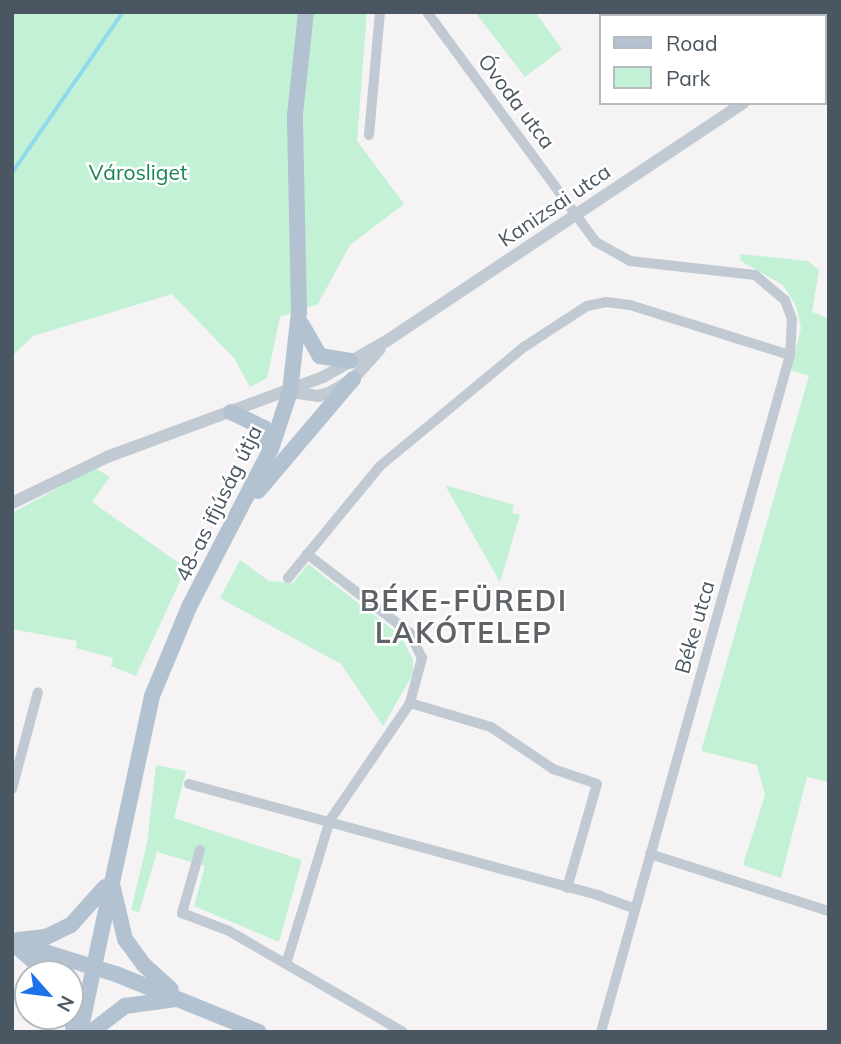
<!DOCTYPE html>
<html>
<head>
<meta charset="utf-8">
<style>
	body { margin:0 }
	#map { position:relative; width:841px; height:1044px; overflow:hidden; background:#f5f3f3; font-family:Mulish,sans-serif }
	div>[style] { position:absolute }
	.green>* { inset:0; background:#c3f1d5 }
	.stream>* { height:3.5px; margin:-1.75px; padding:0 1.75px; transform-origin:1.75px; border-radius:1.75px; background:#90daee }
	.minor>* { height:10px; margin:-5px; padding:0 5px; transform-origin:5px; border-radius:5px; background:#c1cad2 }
	.tertiary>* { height:12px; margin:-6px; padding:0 6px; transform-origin:6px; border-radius:6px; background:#c1cad2 }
	.primary>* { height:16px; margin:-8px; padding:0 8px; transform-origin:8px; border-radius:8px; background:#b3c2d1 }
	.rail>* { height:6px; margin-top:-3px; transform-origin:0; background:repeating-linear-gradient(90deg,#fff 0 10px,#b5b8bd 0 20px); box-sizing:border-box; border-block:2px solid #b5b8bd }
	span { translate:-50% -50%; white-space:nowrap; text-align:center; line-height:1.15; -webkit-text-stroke:5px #fff; paint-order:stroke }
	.street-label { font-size:21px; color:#4a5661 }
	.park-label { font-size:21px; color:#17864f }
	.district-label { font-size:28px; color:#5f6368; font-weight:700; letter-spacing:2px }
	.frame { position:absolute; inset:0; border:14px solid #4a5661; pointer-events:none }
	.legend { position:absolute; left:599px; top:14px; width:228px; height:91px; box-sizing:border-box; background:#fff; border:2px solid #b7bbc0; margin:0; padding:9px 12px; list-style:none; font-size:21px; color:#4a5661 }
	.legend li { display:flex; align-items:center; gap:14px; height:35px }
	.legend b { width:35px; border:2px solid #b7bbc0 }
	.north { position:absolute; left:14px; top:960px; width:70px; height:70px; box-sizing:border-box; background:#fff; border:2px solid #b7bbc0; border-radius:50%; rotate:118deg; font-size:19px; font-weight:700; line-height:28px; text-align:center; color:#4a5661 }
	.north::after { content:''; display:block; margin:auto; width:24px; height:32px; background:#1a73e8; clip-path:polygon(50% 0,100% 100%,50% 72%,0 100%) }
</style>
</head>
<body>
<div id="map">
	<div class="green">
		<i style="clip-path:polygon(12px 12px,367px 12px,357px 141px,404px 204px,350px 245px,318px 304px,280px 317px,267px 378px,250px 387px,234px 358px,172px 294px,33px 336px,12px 356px)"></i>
		<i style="clip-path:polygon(475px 12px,535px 12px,562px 49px,525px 77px)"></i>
		<i style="clip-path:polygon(740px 254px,808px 261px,819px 270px,812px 312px,829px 319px,829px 782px,807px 777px,781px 878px,743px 865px,765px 795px,757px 765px,701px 751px,809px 376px,791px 370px,801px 328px,796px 306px,783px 285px,741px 261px)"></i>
		<i style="clip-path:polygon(95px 468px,110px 477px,92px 502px,186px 568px,136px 676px,111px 666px,113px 658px,76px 648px,77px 641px,12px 629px,12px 513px)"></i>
		<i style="clip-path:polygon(445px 485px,514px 505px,512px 513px,520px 515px,500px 582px)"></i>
		<i style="clip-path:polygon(240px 560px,269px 581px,293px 583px,308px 564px,401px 636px,413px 660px,413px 674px,383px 726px,341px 664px,220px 598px)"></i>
		<i style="clip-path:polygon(156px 765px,186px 771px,174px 818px,302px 860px,279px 942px,194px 906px,205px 866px,157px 852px,139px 912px,131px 910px,147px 843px)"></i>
	</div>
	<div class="stream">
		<i style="left:703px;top:12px;width:7px;rotate:34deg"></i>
		<i style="left:825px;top:81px;width:4px;rotate:14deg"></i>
		<i style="left:12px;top:173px;width:196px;rotate:-55.4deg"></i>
	</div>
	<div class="minor">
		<i style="left:427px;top:12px;width:285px;rotate:53.7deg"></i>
		<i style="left:596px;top:242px;width:39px;rotate:29deg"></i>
		<i style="left:630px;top:261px;width:126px;rotate:6.4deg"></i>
		<i style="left:755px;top:275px;width:39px;rotate:40deg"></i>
		<i style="left:785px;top:300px;width:20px;rotate:70deg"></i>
		<i style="left:792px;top:319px;width:36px;rotate:93deg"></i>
		<i style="left:790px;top:355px;width:703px;rotate:105.6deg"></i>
		<i style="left:369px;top:135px;width:123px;rotate:-84.9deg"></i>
		<i style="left:288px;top:578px;width:145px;rotate:-50.6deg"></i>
		<i style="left:380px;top:466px;width:187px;rotate:-39.6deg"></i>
		<i style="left:524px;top:347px;width:75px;rotate:-33.1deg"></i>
		<i style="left:587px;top:306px;width:19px;rotate:-12deg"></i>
		<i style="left:606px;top:302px;width:24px;rotate:7deg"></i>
		<i style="left:630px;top:305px;width:168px;rotate:17.4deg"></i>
		<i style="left:410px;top:703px;width:84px;rotate:16.5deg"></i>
		<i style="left:491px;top:727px;width:75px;rotate:34.1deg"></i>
		<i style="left:553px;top:769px;width:46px;rotate:18.8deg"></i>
		<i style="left:597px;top:784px;width:108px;rotate:106.1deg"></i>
		<i style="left:189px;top:784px;width:426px;rotate:15.2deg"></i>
		<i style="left:600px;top:896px;width:37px;rotate:20deg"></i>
		<i style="left:12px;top:789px;width:100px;rotate:-75deg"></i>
		<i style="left:200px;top:850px;width:66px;rotate:105.9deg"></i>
		<i style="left:182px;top:913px;width:50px;rotate:21deg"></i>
		<i style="left:229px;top:931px;width:201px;rotate:30.1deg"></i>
		<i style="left:650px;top:854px;width:188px;rotate:17.7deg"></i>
		<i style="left:286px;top:964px;width:151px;rotate:-73deg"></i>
		<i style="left:330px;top:820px;width:142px;rotate:-55.6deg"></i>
		<i style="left:410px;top:703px;width:47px;rotate:-75.1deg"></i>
		<i style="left:422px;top:658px;width:28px;rotate:-116deg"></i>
		<i style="left:410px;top:633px;width:130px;rotate:-142.5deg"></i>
	</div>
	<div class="tertiary">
		<i style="left:660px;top:12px;width:8px;rotate:30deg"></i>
		<i style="left:825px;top:60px;width:4px"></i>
		<i style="left:290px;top:392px;width:28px;rotate:8deg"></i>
		<i style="left:318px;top:396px;width:14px;rotate:-17deg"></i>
		<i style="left:331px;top:392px;width:26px;rotate:-31deg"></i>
		<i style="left:353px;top:379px;width:40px;rotate:-48deg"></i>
		<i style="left:12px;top:503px;width:106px;rotate:-25.8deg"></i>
		<i style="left:107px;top:457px;width:230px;rotate:-20.3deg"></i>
		<i style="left:323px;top:377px;width:75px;rotate:-29.6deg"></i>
		<i style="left:388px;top:340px;width:427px;rotate:-33.7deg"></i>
	</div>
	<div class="primary">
		<i style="left:302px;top:325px;width:36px;rotate:60deg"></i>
		<i style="left:320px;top:356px;width:31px;rotate:9deg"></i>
		<i style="left:231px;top:412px;width:37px;rotate:26deg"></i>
		<i style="left:264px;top:428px;width:22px;rotate:72deg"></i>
		<i style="left:258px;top:491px;width:147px;rotate:-49.7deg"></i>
		<i style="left:112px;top:884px;width:57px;rotate:76.7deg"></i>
		<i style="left:125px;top:939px;width:32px;rotate:54deg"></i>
		<i style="left:144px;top:965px;width:36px;rotate:42deg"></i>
		<i style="left:18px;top:940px;width:28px;rotate:-6deg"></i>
		<i style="left:46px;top:937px;width:28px;rotate:-26deg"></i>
		<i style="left:71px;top:925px;width:51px;rotate:-48.2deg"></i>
		<i style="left:12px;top:942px;width:109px;rotate:17.1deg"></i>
		<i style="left:116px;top:974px;width:154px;rotate:22.1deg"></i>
		<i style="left:14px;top:944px;width:45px;rotate:41.4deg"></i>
		<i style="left:70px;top:1009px;width:23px;rotate:80deg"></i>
		<i style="left:80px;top:1032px;width:344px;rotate:-77.9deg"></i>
		<i style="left:152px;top:696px;width:96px;rotate:-67.4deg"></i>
		<i style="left:189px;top:607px;width:178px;rotate:-62.6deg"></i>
		<i style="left:271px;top:449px;width:60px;rotate:-71.6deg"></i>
		<i style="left:290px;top:392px;width:81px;rotate:-83.6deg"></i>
		<i style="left:299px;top:312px;width:197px;rotate:-91.2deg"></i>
		<i style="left:295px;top:115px;width:104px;rotate:-83.9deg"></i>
		<i style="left:91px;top:1032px;width:43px;rotate:-37.4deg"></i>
		<i style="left:125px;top:1006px;width:51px;rotate:-7.8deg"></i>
	</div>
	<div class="rail">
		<i style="left:749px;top:12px;width:7px;rotate:34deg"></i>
		<i style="left:825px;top:52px;width:4px;rotate:27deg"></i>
	</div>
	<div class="street-label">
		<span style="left:517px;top:101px;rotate:53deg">Óvoda utca</span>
		<span style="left:554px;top:205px;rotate:-34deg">Kanizsai utca</span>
		<span style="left:218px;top:503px;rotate:-64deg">48-as ifjúság útja</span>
		<span style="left:694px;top:627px;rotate:-74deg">Béke utca</span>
	</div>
	<div class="park-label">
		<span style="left:138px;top:172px">Városliget</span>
	</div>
	<div class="district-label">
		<span style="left:464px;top:617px">BÉKE-FÜREDI<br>LAKÓTELEP</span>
	</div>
	<div class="frame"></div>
	<ul class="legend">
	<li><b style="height:9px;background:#b3c2d1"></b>Road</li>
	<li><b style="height:19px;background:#c3f1d5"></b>Park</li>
	</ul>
	<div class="north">N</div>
</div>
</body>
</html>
